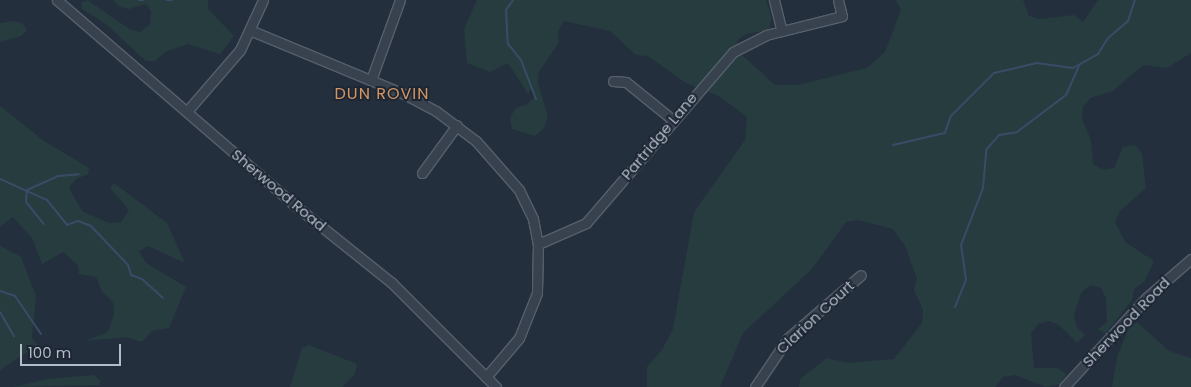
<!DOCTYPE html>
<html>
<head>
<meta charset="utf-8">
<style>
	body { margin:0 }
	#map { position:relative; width:1191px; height:387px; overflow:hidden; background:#242f3e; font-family:Poppins,sans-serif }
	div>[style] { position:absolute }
	.green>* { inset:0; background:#263c3f }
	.stream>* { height:2px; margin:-1px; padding:0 1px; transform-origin:1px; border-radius:1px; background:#394c67 }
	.roads { filter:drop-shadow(1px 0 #565f6c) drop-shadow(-1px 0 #565f6c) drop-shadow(0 1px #565f6c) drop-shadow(0 -1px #565f6c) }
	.minor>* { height:9px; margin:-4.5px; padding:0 4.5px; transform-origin:4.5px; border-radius:4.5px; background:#38414e }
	span { translate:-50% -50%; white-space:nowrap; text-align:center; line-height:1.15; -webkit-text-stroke:4px #1d2633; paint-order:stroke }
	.street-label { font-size:15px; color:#b4bcc9 }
	.neighbourhood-label { font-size:16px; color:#d59563; letter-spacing:1px }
	.scale { position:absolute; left:20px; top:344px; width:101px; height:22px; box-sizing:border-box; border:2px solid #b4bcc9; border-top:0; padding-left:6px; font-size:15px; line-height:18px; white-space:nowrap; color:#b4bcc9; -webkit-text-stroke:4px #1d2633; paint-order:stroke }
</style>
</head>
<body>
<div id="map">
	<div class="green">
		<i style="clip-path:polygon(87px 0,131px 30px,141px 32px,150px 24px,151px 11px,146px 4px,129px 9px,120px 7px,113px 0,208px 0,208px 9px,234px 36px,220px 54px,188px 44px,165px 52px,155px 61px,146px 61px,107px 25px,82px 9px,81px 3px)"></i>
		<i style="clip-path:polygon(477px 0,766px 0,772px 18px,769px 30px,746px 34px,737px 41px,740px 53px,775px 85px,798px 85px,867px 68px,885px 52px,901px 10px,896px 0,1023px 0,1029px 16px,1040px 19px,1074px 15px,1083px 22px,1098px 0,1191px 0,1191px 53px,1167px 68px,1143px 65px,1113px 91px,1090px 98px,1083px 107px,1082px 119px,1091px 140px,1093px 164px,1103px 170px,1114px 168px,1123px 147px,1135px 145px,1142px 154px,1146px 188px,1120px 211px,1115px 222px,1125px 242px,1154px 261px,1144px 282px,1134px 289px,1132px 300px,1105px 334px,1098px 329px,1107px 322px,1106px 298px,1101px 288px,1090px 285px,1081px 293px,1074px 315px,1077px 327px,1085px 335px,1077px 343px,1060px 326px,1050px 321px,1038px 324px,1031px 334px,1034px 368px,1057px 368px,1067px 374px,1060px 384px,1046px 387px,1015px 375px,1003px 377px,995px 387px,799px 387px,800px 379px,827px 358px,849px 363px,894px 359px,922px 323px,923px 310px,914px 290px,917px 279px,905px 246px,893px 229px,858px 220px,846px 222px,812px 269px,743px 333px,720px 387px,647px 387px,647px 367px,662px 350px,673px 329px,694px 212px,745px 140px,747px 117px,719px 96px,686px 83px,648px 56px,636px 55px,610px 31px,564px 21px,558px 31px,559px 42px,539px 72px,538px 83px,548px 117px,544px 128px,535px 136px,512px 129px,510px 117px,516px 108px,528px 104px,535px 96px,532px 86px,528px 94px,508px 63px,490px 72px,467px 63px,464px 29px)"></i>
		<i style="clip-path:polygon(13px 21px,22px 23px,27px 30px,21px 36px,0 42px,0 23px)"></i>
		<i style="clip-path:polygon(0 106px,44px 141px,89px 168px,88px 174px,76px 179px,69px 188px,82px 211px,109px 223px,121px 222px,129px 210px,110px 188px,114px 183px,167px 223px,185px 263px,148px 246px,139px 251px,146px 263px,186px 287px,169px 328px,152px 331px,142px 342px,125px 337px,85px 341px,108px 332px,114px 315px,113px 302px,102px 291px,96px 277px,79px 274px,78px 265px,63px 252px,42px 264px,32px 238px,13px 217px,0 227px)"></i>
		<i style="clip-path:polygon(0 246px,21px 257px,36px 296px,32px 338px,38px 345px,0 370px)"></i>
		<i style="clip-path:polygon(1137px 322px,1169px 351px,1191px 358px,1191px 387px,1112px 387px,1117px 357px,1129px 328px)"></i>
		<i style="clip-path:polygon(309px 345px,357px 364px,355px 374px,342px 387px,290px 387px,302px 348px)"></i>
		<i style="clip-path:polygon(93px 375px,101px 381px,99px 385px,14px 387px,48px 379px)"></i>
	</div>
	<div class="stream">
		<i style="left:139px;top:0;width:4px"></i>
		<i style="left:167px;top:0;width:5px"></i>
		<i style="left:513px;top:0;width:12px;rotate:125deg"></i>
		<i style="left:506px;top:10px;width:34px;rotate:87deg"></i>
		<i style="left:508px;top:44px;width:21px;rotate:51deg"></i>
		<i style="left:521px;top:60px;width:42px;rotate:69deg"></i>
		<i style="left:893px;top:145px;width:53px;rotate:-13deg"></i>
		<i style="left:945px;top:133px;width:18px;rotate:-71deg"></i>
		<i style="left:951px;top:116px;width:61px;rotate:-45deg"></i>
		<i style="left:994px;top:73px;width:44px;rotate:-13.1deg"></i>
		<i style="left:1037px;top:63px;width:36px;rotate:8deg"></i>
		<i style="left:1073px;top:68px;width:29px;rotate:-29deg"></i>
		<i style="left:1098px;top:54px;width:19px;rotate:-58deg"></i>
		<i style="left:1108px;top:38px;width:26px;rotate:-40deg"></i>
		<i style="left:1128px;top:21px;width:22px;rotate:-72deg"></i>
		<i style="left:0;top:179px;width:51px;rotate:24.1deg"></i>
		<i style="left:47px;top:200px;width:32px;rotate:51deg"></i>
		<i style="left:67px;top:225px;width:12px;rotate:-20deg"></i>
		<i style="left:78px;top:221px;width:14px;rotate:21deg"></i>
		<i style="left:91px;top:226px;width:54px;rotate:46.5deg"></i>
		<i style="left:128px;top:265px;width:10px;rotate:73deg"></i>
		<i style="left:131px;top:275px;width:12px;rotate:20deg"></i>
		<i style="left:142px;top:279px;width:28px;rotate:42deg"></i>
		<i style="left:27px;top:190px;width:34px;rotate:-24deg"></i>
		<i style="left:58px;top:176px;width:21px;rotate:-5deg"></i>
		<i style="left:27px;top:190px;width:12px;rotate:95deg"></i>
		<i style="left:26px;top:202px;width:28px;rotate:51deg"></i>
		<i style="left:0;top:291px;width:16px;rotate:18deg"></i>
		<i style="left:15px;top:296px;width:46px;rotate:55.6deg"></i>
		<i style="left:955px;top:307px;width:29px;rotate:-68deg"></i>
		<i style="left:966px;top:280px;width:35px;rotate:-98deg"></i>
		<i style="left:961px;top:245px;width:61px;rotate:-68.9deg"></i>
		<i style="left:983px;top:188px;width:38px;rotate:-85deg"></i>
		<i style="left:986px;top:150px;width:20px;rotate:-49deg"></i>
		<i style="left:999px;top:135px;width:18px;rotate:-9deg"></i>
		<i style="left:1017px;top:132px;width:61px;rotate:-37.1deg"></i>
		<i style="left:1066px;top:95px;width:32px;rotate:-66deg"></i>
		<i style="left:0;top:312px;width:28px;rotate:60deg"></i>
	</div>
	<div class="roads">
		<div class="minor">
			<i style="left:57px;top:0;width:311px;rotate:40.8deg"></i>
			<i style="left:292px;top:203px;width:128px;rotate:38.7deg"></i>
			<i style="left:392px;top:283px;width:147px;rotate:45deg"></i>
			<i style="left:774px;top:0;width:32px;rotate:76deg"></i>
			<i style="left:252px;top:31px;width:165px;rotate:22.5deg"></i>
			<i style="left:404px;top:94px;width:36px;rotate:28deg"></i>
			<i style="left:436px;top:111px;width:50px;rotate:36.9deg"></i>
			<i style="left:476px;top:141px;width:65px;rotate:48.7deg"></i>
			<i style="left:519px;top:190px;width:32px;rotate:64deg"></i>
			<i style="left:533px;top:219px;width:25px;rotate:79deg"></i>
			<i style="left:538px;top:244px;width:49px;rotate:91.2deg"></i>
			<i style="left:537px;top:293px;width:48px;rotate:111.8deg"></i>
			<i style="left:519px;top:338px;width:51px;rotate:130.2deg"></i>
			<i style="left:371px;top:80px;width:85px;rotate:-70.1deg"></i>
			<i style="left:613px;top:81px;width:13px;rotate:4deg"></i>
			<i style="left:626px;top:82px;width:60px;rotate:39deg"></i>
			<i style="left:188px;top:110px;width:79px;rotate:-49.1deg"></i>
			<i style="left:240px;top:50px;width:55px;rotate:-65.3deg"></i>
			<i style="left:422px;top:173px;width:59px;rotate:-53.9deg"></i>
			<i style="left:538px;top:244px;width:52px;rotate:-23.6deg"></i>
			<i style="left:586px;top:223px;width:225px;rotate:-49.3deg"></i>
			<i style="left:733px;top:52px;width:37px;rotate:-27deg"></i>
			<i style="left:766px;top:35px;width:78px;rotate:-14deg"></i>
			<i style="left:842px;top:16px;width:16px;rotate:-104deg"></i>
			<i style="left:755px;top:387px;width:59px;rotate:-56deg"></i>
			<i style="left:788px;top:338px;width:96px;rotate:-40.8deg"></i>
			<i style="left:1064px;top:387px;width:121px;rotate:-47.3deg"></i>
			<i style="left:1146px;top:298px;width:60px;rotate:-40.9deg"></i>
		</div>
	</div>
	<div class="street-label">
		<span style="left:659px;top:136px;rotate:-50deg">Partridge Lane</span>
		<span style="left:279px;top:190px;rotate:40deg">Sherwood Road</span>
		<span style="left:815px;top:317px;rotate:-43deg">Clarion Court</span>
		<span style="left:1126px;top:322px;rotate:-46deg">Sherwood Road</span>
	</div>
	<div class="neighbourhood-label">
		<span style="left:382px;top:94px">DUN ROVIN</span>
	</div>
	<div class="scale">100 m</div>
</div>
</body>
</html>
